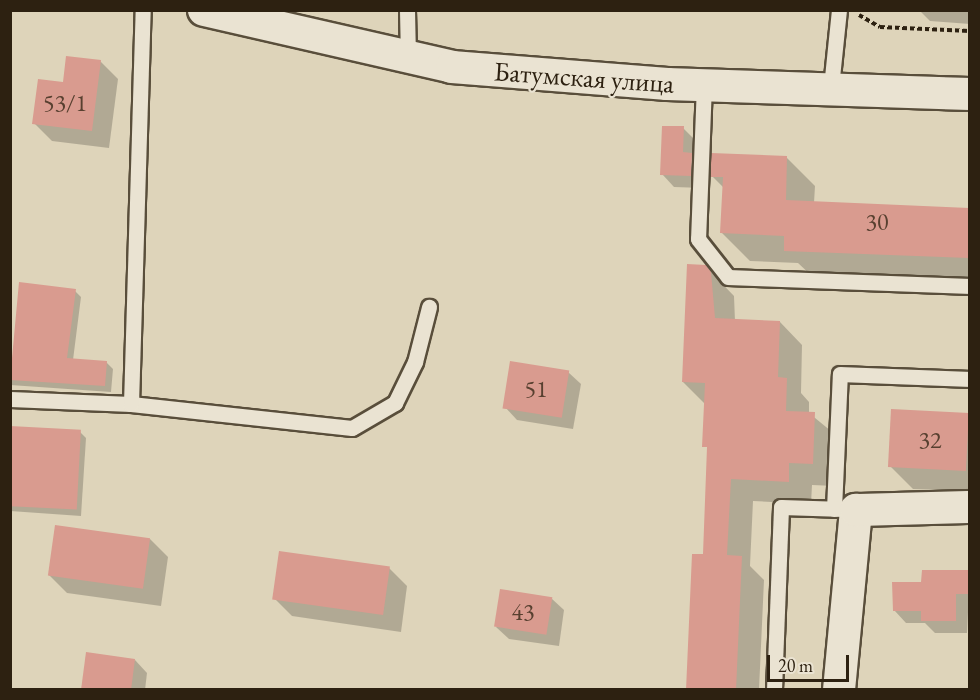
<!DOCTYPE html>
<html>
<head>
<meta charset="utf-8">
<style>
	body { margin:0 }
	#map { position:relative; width:980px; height:700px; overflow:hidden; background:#ded4ba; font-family:"EB Garamond",serif }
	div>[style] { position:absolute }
	.shadow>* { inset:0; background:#0003 }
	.building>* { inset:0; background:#d99b8f; transform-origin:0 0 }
	.path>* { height:4px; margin-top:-2px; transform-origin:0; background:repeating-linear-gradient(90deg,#2d2111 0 4.5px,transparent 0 7.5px) }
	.roads { filter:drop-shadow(2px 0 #594e3b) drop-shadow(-2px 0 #594e3b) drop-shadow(0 2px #594e3b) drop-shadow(0 -2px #594e3b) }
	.lane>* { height:15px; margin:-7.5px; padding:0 7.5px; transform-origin:7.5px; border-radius:7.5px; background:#eae3d2 }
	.street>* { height:32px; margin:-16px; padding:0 16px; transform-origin:16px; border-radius:16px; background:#eae3d2 }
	span { translate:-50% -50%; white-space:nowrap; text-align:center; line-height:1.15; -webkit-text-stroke:4.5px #eae3d2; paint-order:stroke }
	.number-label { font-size:24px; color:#584030 }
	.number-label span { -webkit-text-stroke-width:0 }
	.street-label { font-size:27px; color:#2d2111 }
	.frame { position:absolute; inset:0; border:12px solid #2d2111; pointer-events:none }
	.scale { position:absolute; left:767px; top:655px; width:82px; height:27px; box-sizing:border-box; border:3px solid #2d2111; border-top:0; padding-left:8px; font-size:18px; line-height:21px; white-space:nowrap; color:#2d2111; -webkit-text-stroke:4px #eae3d2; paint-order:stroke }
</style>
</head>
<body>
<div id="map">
	<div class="shadow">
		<i style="clip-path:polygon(919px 10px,970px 10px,970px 24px,930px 21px)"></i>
		<i style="clip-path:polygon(100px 61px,118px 79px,109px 148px,52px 141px,34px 123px,64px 84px)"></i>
		<i style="clip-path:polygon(683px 128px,695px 140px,703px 188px,674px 187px,662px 174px)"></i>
		<i style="clip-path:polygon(787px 158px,815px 186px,814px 203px,970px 209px,970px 285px,814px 278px,798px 263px,750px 261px,722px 233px,724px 188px,712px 176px)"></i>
		<i style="clip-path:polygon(706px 267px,734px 296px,735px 321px,780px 322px,802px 345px,801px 393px,809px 402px,809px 413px,837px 436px,835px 486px,812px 485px,811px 504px,753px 501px,750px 566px,764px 580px,759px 690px,688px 690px,705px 556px,708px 451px,705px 404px,683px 382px)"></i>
		<i style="clip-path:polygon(20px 283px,75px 291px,81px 297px,73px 360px,106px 362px,113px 369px,111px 392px,10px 385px)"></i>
		<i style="clip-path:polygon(568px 372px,581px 384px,573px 429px,517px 420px,505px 407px)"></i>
		<i style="clip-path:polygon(892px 411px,970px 414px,970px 491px,913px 489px,890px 466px)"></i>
		<i style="clip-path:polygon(10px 427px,80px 432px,86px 438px,81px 516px,10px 511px)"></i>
		<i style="clip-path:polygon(150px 539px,168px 557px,161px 606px,67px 593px,49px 575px)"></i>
		<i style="clip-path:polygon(389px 568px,407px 586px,401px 632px,292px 616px,274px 598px)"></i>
		<i style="clip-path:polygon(923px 572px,970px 572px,967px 633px,935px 633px,925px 623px,906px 623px,894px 610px,923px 584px)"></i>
		<i style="clip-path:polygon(551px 598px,564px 610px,559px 646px,509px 639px,496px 627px)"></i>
		<i style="clip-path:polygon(135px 660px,147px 673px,145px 690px,82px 690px)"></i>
	</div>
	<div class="building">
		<i style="clip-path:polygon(66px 56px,101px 60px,92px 131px,32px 124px,38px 79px,63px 82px)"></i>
		<i style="clip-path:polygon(662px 126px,684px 126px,683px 152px,692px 153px,691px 176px,660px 175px)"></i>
		<i style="clip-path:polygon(711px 153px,787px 156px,786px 200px,969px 208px,969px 258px,784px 251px,784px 236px,720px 233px,723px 177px,710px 177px)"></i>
		<i style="clip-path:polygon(687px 264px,706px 265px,711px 272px,715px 318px,780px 321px,778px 377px,787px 378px,786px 411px,815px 412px,813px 464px,789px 463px,789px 482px,731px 479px,727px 555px,742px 556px,736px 690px,686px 690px,692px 554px,703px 554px,707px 447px,702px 447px,705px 383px,682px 382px)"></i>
		<i style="clip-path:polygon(19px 282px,76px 289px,67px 358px,107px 361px,105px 386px,10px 380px)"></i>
		<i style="left:510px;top:361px;width:60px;height:48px;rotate:9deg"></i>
		<i style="left:891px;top:409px;width:78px;height:58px;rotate:3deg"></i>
		<i style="left:10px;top:426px;width:71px;height:80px;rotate:3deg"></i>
		<i style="left:55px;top:525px;width:96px;height:51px;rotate:8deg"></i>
		<i style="left:279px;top:551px;width:112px;height:49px;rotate:8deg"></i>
		<i style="clip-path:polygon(922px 570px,969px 570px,969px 594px,956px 594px,956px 621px,921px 621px,921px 611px,893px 611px,892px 582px,921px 582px)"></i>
		<i style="left:500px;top:589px;width:53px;height:38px;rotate:9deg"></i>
		<i style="clip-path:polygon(86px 652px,135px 659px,131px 690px,81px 690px)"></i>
	</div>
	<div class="path">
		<i style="left:859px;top:15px;width:24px;rotate:30deg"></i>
		<i style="left:880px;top:27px;width:90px;rotate:2.5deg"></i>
	</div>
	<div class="roads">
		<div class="lane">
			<i style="left:407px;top:10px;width:48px;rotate:88.8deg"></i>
			<i style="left:704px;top:84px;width:155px;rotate:92.2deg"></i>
			<i style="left:698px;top:239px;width:48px;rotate:51.7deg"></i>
			<i style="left:728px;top:277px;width:242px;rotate:2.1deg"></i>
			<i style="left:831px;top:87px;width:77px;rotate:-84.1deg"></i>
			<i style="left:10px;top:399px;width:121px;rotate:2.4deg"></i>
			<i style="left:131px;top:404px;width:222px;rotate:6.2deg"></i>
			<i style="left:352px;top:428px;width:50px;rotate:-30.2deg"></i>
			<i style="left:395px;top:403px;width:46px;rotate:-64deg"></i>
			<i style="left:415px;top:362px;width:57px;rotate:-75.7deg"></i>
			<i style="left:131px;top:404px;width:394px;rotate:-88.3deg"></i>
			<i style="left:834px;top:509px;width:135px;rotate:-87.5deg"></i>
			<i style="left:840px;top:374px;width:130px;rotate:2.2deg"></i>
			<i style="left:774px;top:690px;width:183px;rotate:-87.8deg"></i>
			<i style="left:781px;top:507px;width:63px;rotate:1.8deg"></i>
		</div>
		<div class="street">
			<i style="left:204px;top:10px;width:254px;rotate:12.9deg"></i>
			<i style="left:452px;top:67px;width:216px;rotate:4.5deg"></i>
			<i style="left:667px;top:84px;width:303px;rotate:1.9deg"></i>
			<i style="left:839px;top:690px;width:181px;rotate:-84.6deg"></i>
			<i style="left:856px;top:510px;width:114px;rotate:-1.5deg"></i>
		</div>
	</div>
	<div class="number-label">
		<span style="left:65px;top:103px">53/1</span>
		<span style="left:877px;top:222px">30</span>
		<span style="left:536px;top:389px">51</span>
		<span style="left:930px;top:440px">32</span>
		<span style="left:523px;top:612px">43</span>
	</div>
	<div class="street-label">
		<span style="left:584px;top:77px;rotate:4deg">Батумская улица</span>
	</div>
	<div class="frame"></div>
	<div class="scale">20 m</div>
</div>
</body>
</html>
